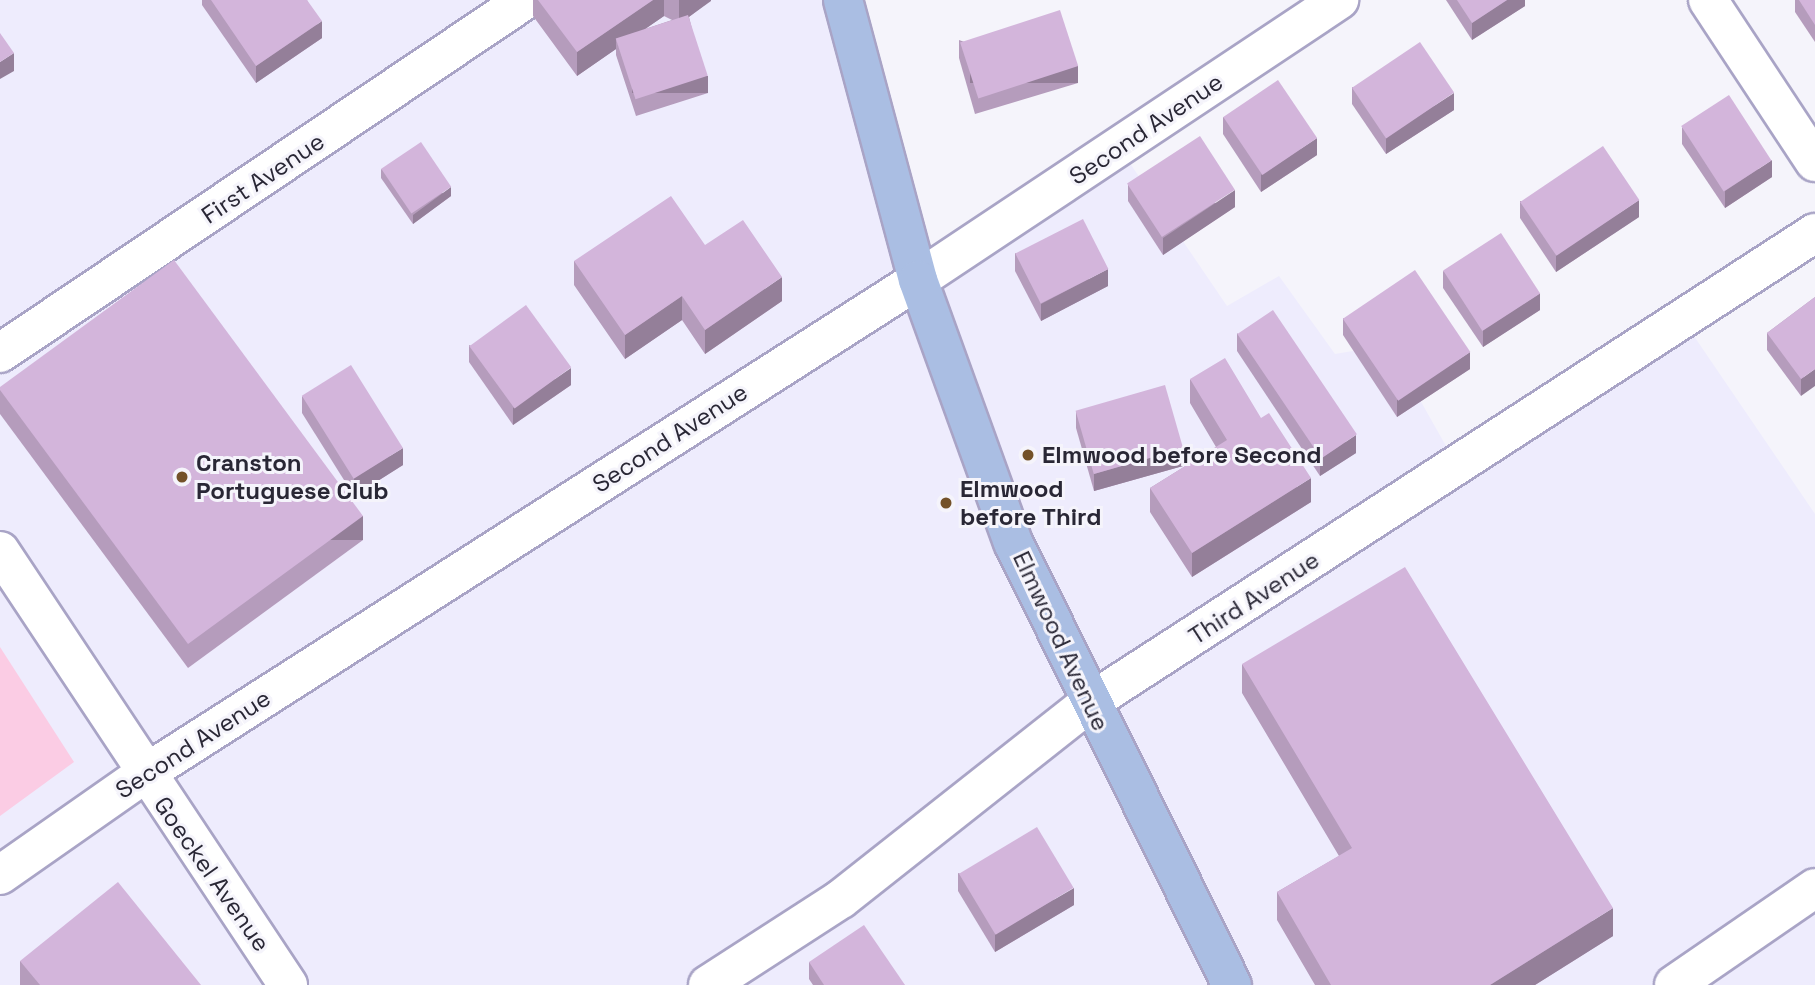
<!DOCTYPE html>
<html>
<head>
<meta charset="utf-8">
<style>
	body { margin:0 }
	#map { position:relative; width:1815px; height:985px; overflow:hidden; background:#f5f4fb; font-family:"Space Grotesk",sans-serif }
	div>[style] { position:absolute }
	.built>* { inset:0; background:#eeecfd }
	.green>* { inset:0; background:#fbcce4 }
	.roads { filter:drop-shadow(2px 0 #a9a4c6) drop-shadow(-2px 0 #a9a4c6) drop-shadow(0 2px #a9a4c6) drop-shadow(0 -2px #a9a4c6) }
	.street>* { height:38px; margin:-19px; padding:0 19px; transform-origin:19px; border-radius:19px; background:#fff }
	.primary>* { height:38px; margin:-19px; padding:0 19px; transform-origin:19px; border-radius:19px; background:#aabee3 }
	.wall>* { inset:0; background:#b59cbc }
	.shaded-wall>* { inset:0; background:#947f99; transform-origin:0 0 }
	.building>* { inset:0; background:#d3b5db; transform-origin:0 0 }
	.dots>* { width:19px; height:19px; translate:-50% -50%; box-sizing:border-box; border:4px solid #f5f4fb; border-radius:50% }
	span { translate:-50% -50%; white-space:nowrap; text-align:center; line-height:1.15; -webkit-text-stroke:6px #f5f4fb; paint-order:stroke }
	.street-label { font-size:24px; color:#292735 }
	.poi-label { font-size:24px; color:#292735; font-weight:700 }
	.left { translate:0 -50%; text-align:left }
</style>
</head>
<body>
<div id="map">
	<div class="built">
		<i style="clip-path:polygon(0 0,844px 0,925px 268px,1125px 156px,1227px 306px,1279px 276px,1335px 354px,1389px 345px,1455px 462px,1681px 317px,1815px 514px,1815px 985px,0 985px)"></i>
	</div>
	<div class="green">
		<i style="clip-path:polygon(0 647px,74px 762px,0 816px)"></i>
	</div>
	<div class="roads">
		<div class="street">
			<i style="left:1708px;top:0;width:194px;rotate:56.6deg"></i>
			<i style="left:0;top:353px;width:633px;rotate:-33.92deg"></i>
			<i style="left:0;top:551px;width:521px;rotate:56.43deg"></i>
			<i style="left:0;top:875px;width:174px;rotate:-35deg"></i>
			<i style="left:143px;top:775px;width:920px;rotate:-32.57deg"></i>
			<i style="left:918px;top:280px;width:506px;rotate:-33.63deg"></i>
			<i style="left:708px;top:985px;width:158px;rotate:-32.9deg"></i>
			<i style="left:841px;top:899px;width:316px;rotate:-38.3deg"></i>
			<i style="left:1089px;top:703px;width:865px;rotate:-32.92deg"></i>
			<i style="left:1674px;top:985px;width:171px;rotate:-34.5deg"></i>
		</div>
		<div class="primary">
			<i style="left:843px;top:0;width:290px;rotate:75deg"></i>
			<i style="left:918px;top:280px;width:279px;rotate:70.1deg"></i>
			<i style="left:1013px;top:542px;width:494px;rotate:63.7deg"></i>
		</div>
	</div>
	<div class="wall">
		<i style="clip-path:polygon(202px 0,307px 0,322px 38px,256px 83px,202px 5px)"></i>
		<i style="clip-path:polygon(evenodd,533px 0,711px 0,689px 17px,708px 93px,636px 116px,616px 55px,616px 49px,577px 76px,533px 16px,533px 0,664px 16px,672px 20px,645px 29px,664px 16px)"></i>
		<i style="clip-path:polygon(1446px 0,1525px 0,1525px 6px,1472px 40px)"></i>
		<i style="clip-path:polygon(1795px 0,1815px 0,1815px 42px,1795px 12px)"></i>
		<i style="clip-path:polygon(959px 40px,1078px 83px,975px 114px,959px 58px)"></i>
		<i style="clip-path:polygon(1352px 87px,1454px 110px,1386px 154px,1352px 104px)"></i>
		<i style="clip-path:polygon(1223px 117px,1317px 155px,1261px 192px,1223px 134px)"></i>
		<i style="clip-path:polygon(1682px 127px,1772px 177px,1725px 208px,1682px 144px)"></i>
		<i style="clip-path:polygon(381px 169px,451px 196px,413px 224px,381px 178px)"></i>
		<i style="clip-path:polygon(1128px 184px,1235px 207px,1163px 255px,1128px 201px)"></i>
		<i style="clip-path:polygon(1520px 201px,1639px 217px,1556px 272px,1520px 218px)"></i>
		<i style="clip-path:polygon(705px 245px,782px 301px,705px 354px,682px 320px,625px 359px,574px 285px,574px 261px)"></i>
		<i style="clip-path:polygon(1015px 253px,1108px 286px,1041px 321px,1015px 271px)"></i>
		<i style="clip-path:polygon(1443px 271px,1540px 310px,1483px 347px,1443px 288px)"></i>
		<i style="clip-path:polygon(1815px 297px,1801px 396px,1767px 350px,1767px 333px)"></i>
		<i style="clip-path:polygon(1343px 318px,1470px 369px,1397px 417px,1343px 335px)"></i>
		<i style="clip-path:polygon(1237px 333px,1356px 453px,1320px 476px,1237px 351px)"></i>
		<i style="clip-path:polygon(469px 345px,571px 385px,513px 425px,469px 362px)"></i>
		<i style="clip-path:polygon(1190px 379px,1311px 502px,1192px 577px,1150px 512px,1150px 488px,1216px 447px,1190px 403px)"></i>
		<i style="clip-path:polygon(0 387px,363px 540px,188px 668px,0 414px)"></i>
		<i style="clip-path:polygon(302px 396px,403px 465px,354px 496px,302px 413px)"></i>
		<i style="clip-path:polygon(1076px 411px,1183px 466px,1094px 491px,1076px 428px)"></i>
		<i style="clip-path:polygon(1242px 664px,1613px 936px,1535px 985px,1315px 985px,1277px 920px,1277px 892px,1339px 856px,1242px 693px)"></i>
		<i style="clip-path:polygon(958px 873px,1074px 905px,995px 952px,958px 891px)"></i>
		<i style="clip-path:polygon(20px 961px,201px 985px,20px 985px)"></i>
		<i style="clip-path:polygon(809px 962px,905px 985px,813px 985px,809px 979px)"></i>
	</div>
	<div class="shaded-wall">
		<i style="clip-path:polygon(653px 0,664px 0,664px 16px,619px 47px,616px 38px,616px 49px,577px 76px,577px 52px)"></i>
		<i style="clip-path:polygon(679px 0,711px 0,711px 1px,679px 24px)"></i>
		<i style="clip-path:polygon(1507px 0,1525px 0,1525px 6px,1472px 40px,1472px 23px)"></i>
		<i style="clip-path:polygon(322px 21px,322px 38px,256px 83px,256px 66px)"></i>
		<i style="clip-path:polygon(14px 53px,14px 71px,0 79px,0 62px)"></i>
		<i style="left:1078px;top:66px;width:17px;height:108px;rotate:90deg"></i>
		<i style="left:708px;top:76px;width:17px;height:76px;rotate:90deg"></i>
		<i style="clip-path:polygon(1454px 93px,1454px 110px,1386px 154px,1386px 137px)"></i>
		<i style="clip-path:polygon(1317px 138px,1317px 155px,1261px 192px,1261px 175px)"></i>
		<i style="clip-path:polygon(1772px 160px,1772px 177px,1725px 208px,1725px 191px)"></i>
		<i style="clip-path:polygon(451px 187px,451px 196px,413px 224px,413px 215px)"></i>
		<i style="clip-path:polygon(1235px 190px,1235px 207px,1163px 255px,1163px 238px)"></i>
		<i style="clip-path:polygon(1639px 200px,1639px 217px,1556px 272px,1556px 255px)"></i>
		<i style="clip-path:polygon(1108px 269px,1108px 286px,1041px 321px,1041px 304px)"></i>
		<i style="clip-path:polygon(782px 277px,782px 301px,705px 354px,705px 330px)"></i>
		<i style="clip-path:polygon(1540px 293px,1540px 310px,1483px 347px,1483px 330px)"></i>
		<i style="clip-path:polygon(682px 296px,682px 320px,625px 359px,625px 335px)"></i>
		<i style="clip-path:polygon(1470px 352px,1470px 369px,1397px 417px,1397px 400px)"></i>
		<i style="clip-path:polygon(571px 368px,571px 385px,513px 425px,513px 408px)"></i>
		<i style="clip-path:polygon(1815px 369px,1815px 386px,1801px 396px,1801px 379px)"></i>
		<i style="clip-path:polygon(1356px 435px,1356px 453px,1320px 476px,1320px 459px)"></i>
		<i style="clip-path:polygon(403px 448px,403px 465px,354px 496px,354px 478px)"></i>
		<i style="clip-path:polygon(1183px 448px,1183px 466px,1094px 491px,1094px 474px)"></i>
		<i style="clip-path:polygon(1311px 478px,1311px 502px,1192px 577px,1192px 553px)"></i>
		<i style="left:363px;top:516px;width:24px;height:217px;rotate:90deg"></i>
		<i style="clip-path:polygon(1074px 888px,1074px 905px,995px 952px,995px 934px)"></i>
		<i style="clip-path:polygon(1613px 908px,1613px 936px,1535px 985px,1490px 985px)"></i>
	</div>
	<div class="building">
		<i style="clip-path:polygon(211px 0,307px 0,322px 21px,256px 66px)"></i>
		<i style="clip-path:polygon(538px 0,653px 0,577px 52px)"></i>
		<i style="clip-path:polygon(1457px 0,1507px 0,1472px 23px)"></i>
		<i style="clip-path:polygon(1799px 0,1815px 0,1815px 25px)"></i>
		<i style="left:1060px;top:10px;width:59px;height:105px;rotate:72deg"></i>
		<i style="left:688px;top:15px;width:64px;height:76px;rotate:72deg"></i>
		<i style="clip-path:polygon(0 33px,14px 53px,0 62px)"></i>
		<i style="left:1420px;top:42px;width:61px;height:82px;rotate:56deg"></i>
		<i style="left:1278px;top:80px;width:70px;height:66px;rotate:56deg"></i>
		<i style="left:1729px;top:95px;width:78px;height:57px;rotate:57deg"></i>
		<i style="left:1200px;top:136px;width:64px;height:87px;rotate:57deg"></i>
		<i style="left:421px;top:142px;width:54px;height:48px;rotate:56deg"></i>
		<i style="left:1603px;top:146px;width:65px;height:100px;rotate:56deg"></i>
		<i style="clip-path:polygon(671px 196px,705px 245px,743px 220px,782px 277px,705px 330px,682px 296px,625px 335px,574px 261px)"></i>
		<i style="left:1083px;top:219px;width:56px;height:76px;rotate:63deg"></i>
		<i style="left:1501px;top:233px;width:72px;height:69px;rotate:57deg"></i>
		<i style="clip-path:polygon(174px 260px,363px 516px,188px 644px,0 390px,0 387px)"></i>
		<i style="left:1415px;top:270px;width:99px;height:87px;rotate:56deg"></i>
		<i style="clip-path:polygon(1815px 297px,1815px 369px,1801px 379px,1767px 333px)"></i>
		<i style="left:526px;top:305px;width:77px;height:70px;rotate:54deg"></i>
		<i style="left:1273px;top:310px;width:150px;height:43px;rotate:56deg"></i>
		<i style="clip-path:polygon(1225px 358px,1261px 418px,1269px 413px,1311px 478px,1192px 553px,1150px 488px,1227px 440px,1190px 379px)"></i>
		<i style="left:351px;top:365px;width:98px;height:58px;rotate:58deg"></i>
		<i style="left:1165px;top:385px;width:66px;height:93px;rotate:74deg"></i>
		<i style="clip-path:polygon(1405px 567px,1613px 908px,1490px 985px,1331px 985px,1277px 892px,1352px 848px,1242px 664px)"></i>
		<i style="left:1037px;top:827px;width:71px;height:91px;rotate:59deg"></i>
		<i style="clip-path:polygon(118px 882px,201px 985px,40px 985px,20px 961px)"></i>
		<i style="clip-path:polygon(864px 925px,905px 985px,824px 985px,809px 962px)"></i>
	</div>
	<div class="dots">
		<i style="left:1028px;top:455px;background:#735129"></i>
		<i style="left:182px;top:477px;background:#735129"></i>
		<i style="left:946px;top:503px;background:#735129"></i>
	</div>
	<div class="street-label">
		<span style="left:1146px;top:129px;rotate:-34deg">Second Avenue</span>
		<span style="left:263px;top:178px;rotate:-34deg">First Avenue</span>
		<span style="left:670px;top:438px;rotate:-33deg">Second Avenue</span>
		<span style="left:1254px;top:598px;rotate:-33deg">Third Avenue</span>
		<span style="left:1061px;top:641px;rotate:65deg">Elmwood Avenue</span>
		<span style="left:193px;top:744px;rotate:-33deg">Second Avenue</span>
		<span style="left:212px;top:874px;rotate:55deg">Goeckel Avenue</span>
	</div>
	<div class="poi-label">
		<span class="left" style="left:1042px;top:455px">Elmwood before Second</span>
		<span class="left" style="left:196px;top:477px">Cranston<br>Portuguese Club</span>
		<span class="left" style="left:960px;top:503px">Elmwood<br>before Third</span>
	</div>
</div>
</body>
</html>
